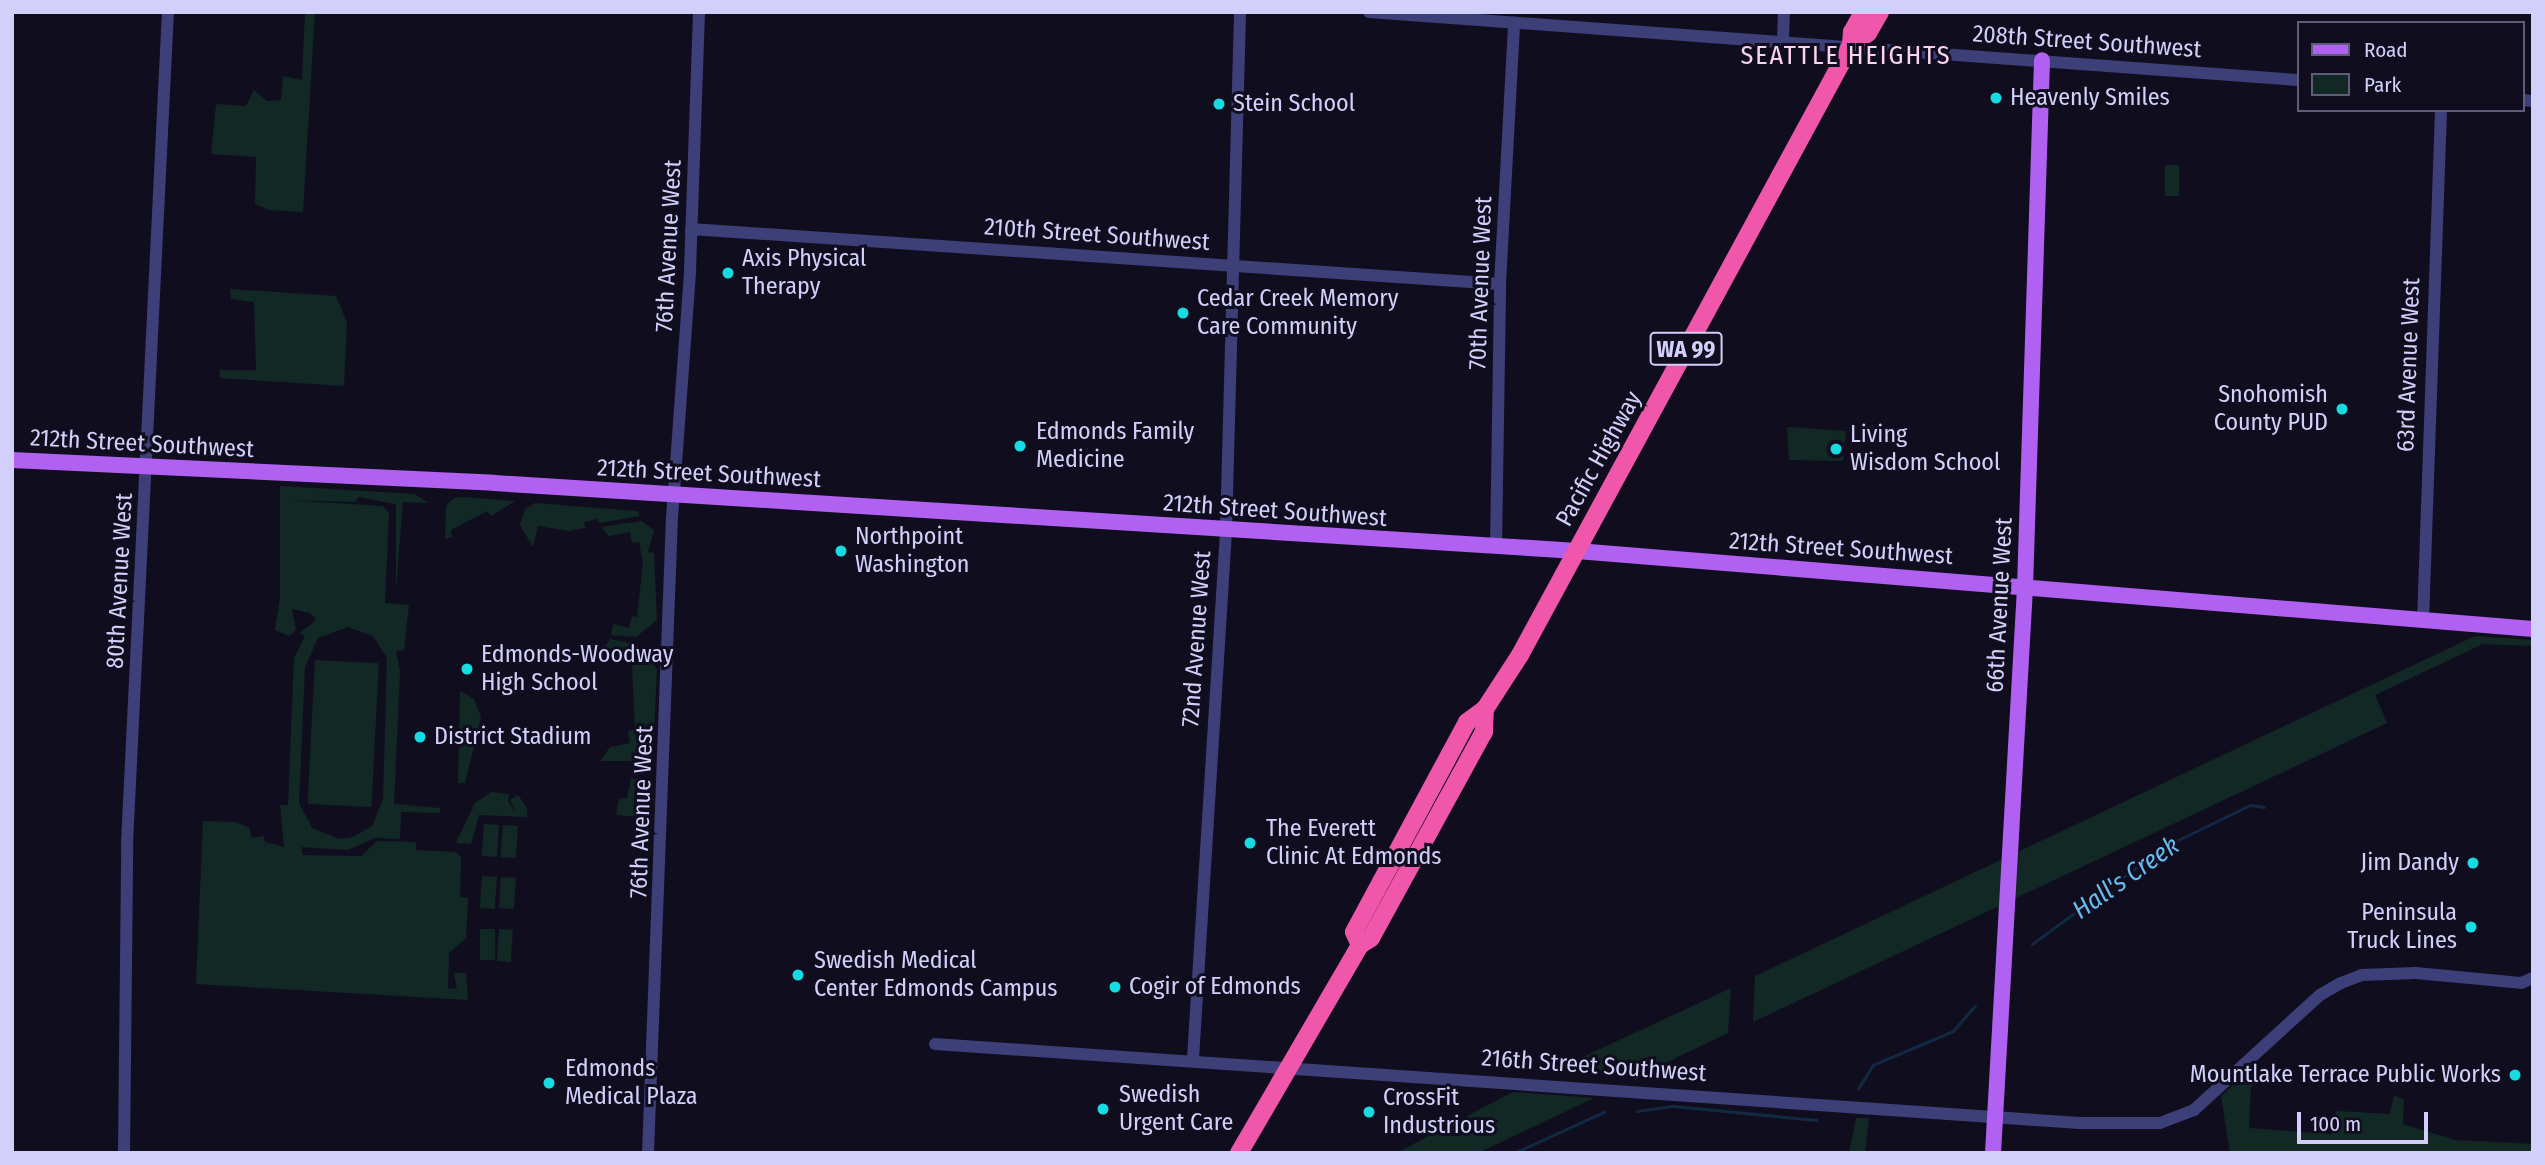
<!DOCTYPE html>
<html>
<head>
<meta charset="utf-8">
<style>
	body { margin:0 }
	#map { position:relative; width:2545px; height:1165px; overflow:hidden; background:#100e1e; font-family:"Fira Sans Condensed",sans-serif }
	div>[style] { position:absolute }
	.green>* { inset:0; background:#122825; transform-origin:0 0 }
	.stream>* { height:2.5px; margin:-1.25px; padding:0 1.25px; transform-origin:1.25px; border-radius:1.25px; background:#122943 }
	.minor>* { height:12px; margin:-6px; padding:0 6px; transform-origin:6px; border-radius:6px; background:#3d3f79 }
	.major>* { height:16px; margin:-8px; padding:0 8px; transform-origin:8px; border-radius:8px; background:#b161f1 }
	.highway>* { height:18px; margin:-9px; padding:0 9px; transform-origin:9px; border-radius:9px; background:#f056aa }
	.dots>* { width:19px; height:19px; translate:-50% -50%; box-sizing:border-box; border:4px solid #100e1e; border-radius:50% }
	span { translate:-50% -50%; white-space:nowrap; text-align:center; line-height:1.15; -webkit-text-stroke:6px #100e1e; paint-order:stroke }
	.shield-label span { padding:2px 5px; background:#100e1e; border:2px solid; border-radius:5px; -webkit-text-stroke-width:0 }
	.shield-label { font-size:23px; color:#d2d0fb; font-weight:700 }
	.street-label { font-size:24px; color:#d2d0fb }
	.poi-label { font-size:24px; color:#d2d0fb }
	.left { translate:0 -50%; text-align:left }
	.right { translate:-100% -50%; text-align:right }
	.neighbourhood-label { font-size:26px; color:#fbd2ef; letter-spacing:2px }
	.water-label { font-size:26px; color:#67bbf1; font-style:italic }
	.frame { position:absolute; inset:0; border:14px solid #d2d0fb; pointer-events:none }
	.legend { position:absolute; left:2297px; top:21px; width:228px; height:91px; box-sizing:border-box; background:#100e1e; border:2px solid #5e5c76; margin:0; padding:9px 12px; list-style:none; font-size:21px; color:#d2d0fb }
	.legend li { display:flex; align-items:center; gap:14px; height:35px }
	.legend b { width:35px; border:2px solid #5e5c76 }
	.scale { position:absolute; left:2297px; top:1112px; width:131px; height:32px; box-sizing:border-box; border:4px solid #d2d0fb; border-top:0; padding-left:9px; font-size:21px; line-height:24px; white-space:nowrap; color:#d2d0fb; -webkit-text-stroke:5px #100e1e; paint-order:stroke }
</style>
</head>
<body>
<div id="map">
	<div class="green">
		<i style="clip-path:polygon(305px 12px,315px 12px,303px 212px,269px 210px,255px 204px,256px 157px,211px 154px,216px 104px,246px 106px,254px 90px,267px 101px,281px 100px,283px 76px,302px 80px)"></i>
		<i style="left:2165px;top:165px;width:14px;height:31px"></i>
		<i style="clip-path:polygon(230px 289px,336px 296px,347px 323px,344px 386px,219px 378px,220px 370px,256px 370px,254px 302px,231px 299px)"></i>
		<i style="clip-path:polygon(1787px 427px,1846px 431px,1843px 461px,1789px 460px)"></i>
		<i style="clip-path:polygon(evenodd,280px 486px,415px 494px,428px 503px,403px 502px,396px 589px,396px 504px,358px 497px,355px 502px,287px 500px,383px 506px,389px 513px,385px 603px,409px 605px,404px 650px,396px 651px,400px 671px,394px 804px,440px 808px,440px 813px,401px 812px,400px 839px,375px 838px,348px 850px,302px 847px,302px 855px,361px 856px,377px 841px,416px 842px,416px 850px,456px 852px,461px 858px,460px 897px,468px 898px,466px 938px,449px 953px,448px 988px,457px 989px,454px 973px,466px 973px,468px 1000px,196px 984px,203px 821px,235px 822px,250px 828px,251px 838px,264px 836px,265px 842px,284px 847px,280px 805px,288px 805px,294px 658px,305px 636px,300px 633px,316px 620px,310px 613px,292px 609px,296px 630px,289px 636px,275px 630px,280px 598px,280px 486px,348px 627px,373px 636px,387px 658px,383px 799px,372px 826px,353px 837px,339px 839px,312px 828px,299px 803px,305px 667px,318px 638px,348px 627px)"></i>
		<i style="clip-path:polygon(454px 498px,463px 497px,515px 501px,491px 516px,487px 511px,451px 530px,452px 537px,445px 539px,446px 506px)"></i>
		<i style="clip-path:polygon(535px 503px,638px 511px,640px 516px,599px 523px,597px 519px,584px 522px,585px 528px,569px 531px,538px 526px,533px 547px,520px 525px,525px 509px)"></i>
		<i style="clip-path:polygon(641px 521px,654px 530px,648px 552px,654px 553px,657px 620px,636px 637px,611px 635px,613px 624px,629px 628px,632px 616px,637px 617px,643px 563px,639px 542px,632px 543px,630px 532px,609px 536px,601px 527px)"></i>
		<i style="clip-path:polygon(2475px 636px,2533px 640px,2533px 646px,2483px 644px,2375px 695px,2387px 723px,1753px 1022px,1755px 976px)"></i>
		<i style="clip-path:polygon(610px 639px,637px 645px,657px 669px,653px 751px,642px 761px,600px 761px,610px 747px,630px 743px,628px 731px,635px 730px,632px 664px,625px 663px,625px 651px,604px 649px)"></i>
		<i style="left:315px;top:660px;width:64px;height:144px;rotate:3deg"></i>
		<i style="clip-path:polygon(460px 691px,474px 699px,481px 717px,465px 783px,458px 783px)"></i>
		<i style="clip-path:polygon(631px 778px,649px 783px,650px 818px,616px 815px,619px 799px,627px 798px)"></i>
		<i style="clip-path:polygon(491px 792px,509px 794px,508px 801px,516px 813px,510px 800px,518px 795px,527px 808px,527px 817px,479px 815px,471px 844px,456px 843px,475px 803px)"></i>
		<i style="left:484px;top:824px;width:15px;height:32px;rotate:4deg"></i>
		<i style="left:503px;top:825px;width:15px;height:32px;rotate:4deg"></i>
		<i style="left:482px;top:876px;width:15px;height:32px;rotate:4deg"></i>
		<i style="left:501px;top:877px;width:15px;height:31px;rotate:4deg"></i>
		<i style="left:480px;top:929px;width:15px;height:31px"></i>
		<i style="left:499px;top:929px;width:14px;height:32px;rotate:4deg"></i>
		<i style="clip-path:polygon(1731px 988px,1728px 1033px,1636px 1077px,1553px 1071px)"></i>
		<i style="clip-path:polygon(2250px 1070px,2258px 1078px,2251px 1087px,2249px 1128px,2332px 1134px,2336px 1111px,2390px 1114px,2394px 1095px,2404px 1100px,2403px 1124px,2455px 1140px,2533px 1144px,2533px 1153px,2230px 1153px,2221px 1096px)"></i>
		<i style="clip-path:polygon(1513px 1092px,1594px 1098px,1478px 1153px,1396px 1153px)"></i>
		<i style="clip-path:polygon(1856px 1118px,1869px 1118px,1865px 1153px,1849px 1153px)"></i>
	</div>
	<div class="stream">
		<i style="left:2032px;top:944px;width:166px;rotate:-36.2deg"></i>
		<i style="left:2166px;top:846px;width:93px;rotate:-26deg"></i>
		<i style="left:2250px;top:805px;width:14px;rotate:8deg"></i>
		<i style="left:1858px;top:1089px;width:28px;rotate:-58deg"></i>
		<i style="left:1873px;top:1065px;width:87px;rotate:-23deg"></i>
		<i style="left:1953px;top:1031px;width:33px;rotate:-49deg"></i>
		<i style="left:1637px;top:1111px;width:37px;rotate:-8deg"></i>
		<i style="left:1674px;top:1106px;width:143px;rotate:5.6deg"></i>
		<i style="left:1514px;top:1153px;width:99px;rotate:-24.5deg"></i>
	</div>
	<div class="minor">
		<i style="left:1369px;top:12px;width:931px;rotate:4.19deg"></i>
		<i style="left:1783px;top:39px;width:27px;rotate:-88deg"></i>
		<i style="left:2522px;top:100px;width:11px;rotate:5deg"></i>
		<i style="left:691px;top:229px;width:811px;rotate:3.89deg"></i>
		<i style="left:1496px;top:547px;width:263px;rotate:-89.1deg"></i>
		<i style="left:1500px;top:284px;width:262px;rotate:-86.9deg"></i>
		<i style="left:2423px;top:621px;width:511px;rotate:-87.98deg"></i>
		<i style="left:935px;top:1044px;width:1147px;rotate:3.95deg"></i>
		<i style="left:2079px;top:1123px;width:81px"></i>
		<i style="left:2160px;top:1123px;width:36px;rotate:-21deg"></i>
		<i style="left:2194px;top:1110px;width:171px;rotate:-42.4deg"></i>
		<i style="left:2320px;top:995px;width:24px;rotate:-30deg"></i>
		<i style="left:2341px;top:983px;width:22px;rotate:-21deg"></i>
		<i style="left:2362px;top:975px;width:54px;rotate:-2.1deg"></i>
		<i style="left:2416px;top:973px;width:105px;rotate:5.4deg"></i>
		<i style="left:2521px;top:983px;width:13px;rotate:-23deg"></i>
		<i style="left:1193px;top:1059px;width:529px;rotate:-86.42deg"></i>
		<i style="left:1226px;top:531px;width:519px;rotate:-88.45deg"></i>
		<i style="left:124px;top:1153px;width:310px;rotate:-89.4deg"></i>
		<i style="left:127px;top:843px;width:832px;rotate:-87.18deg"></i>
		<i style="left:648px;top:1153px;width:635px;rotate:-87.84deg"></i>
		<i style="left:672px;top:518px;width:249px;rotate:-85.8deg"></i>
		<i style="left:690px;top:270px;width:258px;rotate:-88deg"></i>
	</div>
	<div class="major">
		<i style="left:12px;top:460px;width:483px;rotate:2.7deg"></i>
		<i style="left:494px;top:483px;width:1085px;rotate:3.59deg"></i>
		<i style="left:1577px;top:551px;width:959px;rotate:4.66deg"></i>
		<i style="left:1993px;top:1153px;width:567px;rotate:-86.76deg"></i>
		<i style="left:2025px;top:587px;width:527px;rotate:-88.15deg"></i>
	</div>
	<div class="highway">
		<i style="left:1851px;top:45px;width:13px;rotate:-86deg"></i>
		<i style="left:1852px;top:32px;width:23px;rotate:-61deg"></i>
		<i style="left:1360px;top:945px;width:14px;rotate:-115deg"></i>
		<i style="left:1354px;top:932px;width:238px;rotate:-61.7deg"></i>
		<i style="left:1467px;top:722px;width:22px;rotate:-36deg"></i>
		<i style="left:1485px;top:709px;width:64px;rotate:-57.1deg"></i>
		<i style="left:1520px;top:655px;width:694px;rotate:-61.51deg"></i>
		<i style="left:1851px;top:45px;width:21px;rotate:-35deg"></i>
		<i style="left:1868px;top:33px;width:24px;rotate:-60deg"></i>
		<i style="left:1239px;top:1153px;width:241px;rotate:-59.8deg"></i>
		<i style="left:1360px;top:945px;width:13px;rotate:-32deg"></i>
		<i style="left:1371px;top:938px;width:235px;rotate:-61.3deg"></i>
		<i style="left:1484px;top:732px;width:23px;rotate:-88deg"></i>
	</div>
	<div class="dots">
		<i style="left:1996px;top:98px;background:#15dce2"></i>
		<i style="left:1219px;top:104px;background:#15dce2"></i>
		<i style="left:728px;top:273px;background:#15dce2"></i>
		<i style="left:1183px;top:313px;background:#15dce2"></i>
		<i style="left:2342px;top:409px;background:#15dce2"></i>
		<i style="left:1020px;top:446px;background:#15dce2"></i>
		<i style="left:1836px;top:449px;background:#15dce2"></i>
		<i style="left:841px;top:551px;background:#15dce2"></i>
		<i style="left:467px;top:669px;background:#15dce2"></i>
		<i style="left:420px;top:737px;background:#15dce2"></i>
		<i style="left:1250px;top:843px;background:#15dce2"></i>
		<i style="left:2473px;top:863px;background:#15dce2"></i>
		<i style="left:2471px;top:927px;background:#15dce2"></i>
		<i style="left:798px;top:975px;background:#15dce2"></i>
		<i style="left:1115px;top:987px;background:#15dce2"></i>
		<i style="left:2515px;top:1075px;background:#15dce2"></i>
		<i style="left:549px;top:1083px;background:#15dce2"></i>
		<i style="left:1103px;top:1109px;background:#15dce2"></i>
		<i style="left:1369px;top:1112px;background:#15dce2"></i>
	</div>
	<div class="shield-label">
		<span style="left:1686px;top:349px">WA 99</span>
	</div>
	<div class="street-label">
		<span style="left:2087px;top:42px;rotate:4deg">208th Street Southwest</span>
		<span style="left:1097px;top:235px;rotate:4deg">210th Street Southwest</span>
		<span style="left:669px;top:246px;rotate:-87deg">76th Avenue West</span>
		<span style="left:1481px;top:283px;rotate:-88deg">70th Avenue West</span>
		<span style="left:2409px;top:365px;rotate:-88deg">63rd Avenue West</span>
		<span style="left:142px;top:444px;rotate:3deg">212th Street Southwest</span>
		<span style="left:1599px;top:459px;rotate:-61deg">Pacific Highway</span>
		<span style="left:709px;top:474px;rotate:3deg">212th Street Southwest</span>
		<span style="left:1275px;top:511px;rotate:4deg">212th Street Southwest</span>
		<span style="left:1841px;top:549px;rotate:4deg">212th Street Southwest</span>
		<span style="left:120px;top:581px;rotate:-87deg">80th Avenue West</span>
		<span style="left:2000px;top:605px;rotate:-87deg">66th Avenue West</span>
		<span style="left:1197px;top:639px;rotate:-86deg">72nd Avenue West</span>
		<span style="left:642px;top:812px;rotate:-88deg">76th Avenue West</span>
		<span style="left:1594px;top:1066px;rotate:4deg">216th Street Southwest</span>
	</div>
	<div class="poi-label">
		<span class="left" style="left:2010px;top:98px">Heavenly Smiles</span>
		<span class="left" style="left:1233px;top:104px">Stein School</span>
		<span class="left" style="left:742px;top:273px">Axis Physical<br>Therapy</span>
		<span class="left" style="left:1197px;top:313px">Cedar Creek Memory<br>Care Community</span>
		<span class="right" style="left:2328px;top:409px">Snohomish<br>County PUD</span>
		<span class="left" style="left:1036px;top:446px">Edmonds Family<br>Medicine</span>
		<span class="left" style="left:1850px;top:449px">Living<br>Wisdom School</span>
		<span class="left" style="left:855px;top:551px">Northpoint<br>Washington</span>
		<span class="left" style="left:481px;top:669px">Edmonds-Woodway<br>High School</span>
		<span class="left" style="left:434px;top:737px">District Stadium</span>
		<span class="left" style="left:1266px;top:843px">The Everett<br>Clinic At Edmonds</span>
		<span class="right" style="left:2459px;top:863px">Jim Dandy</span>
		<span class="right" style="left:2457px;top:927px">Peninsula<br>Truck Lines</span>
		<span class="left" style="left:814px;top:975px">Swedish Medical<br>Center Edmonds Campus</span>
		<span class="left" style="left:1129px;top:987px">Cogir of Edmonds</span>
		<span class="left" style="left:565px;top:1083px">Edmonds<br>Medical Plaza</span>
		<span class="right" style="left:2501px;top:1075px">Mountlake Terrace Public Works</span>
		<span class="left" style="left:1119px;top:1109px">Swedish<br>Urgent Care</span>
		<span class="left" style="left:1383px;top:1112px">CrossFit<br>Industrious</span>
	</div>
	<div class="neighbourhood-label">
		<span style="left:1846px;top:56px">SEATTLE HEIGHTS</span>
	</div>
	<div class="water-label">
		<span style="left:2126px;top:878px;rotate:-35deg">Hall's Creek</span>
	</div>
	<div class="frame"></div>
	<ul class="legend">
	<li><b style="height:9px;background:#b161f1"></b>Road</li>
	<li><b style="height:19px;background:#122825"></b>Park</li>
	</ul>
	<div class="scale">100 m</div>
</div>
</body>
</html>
